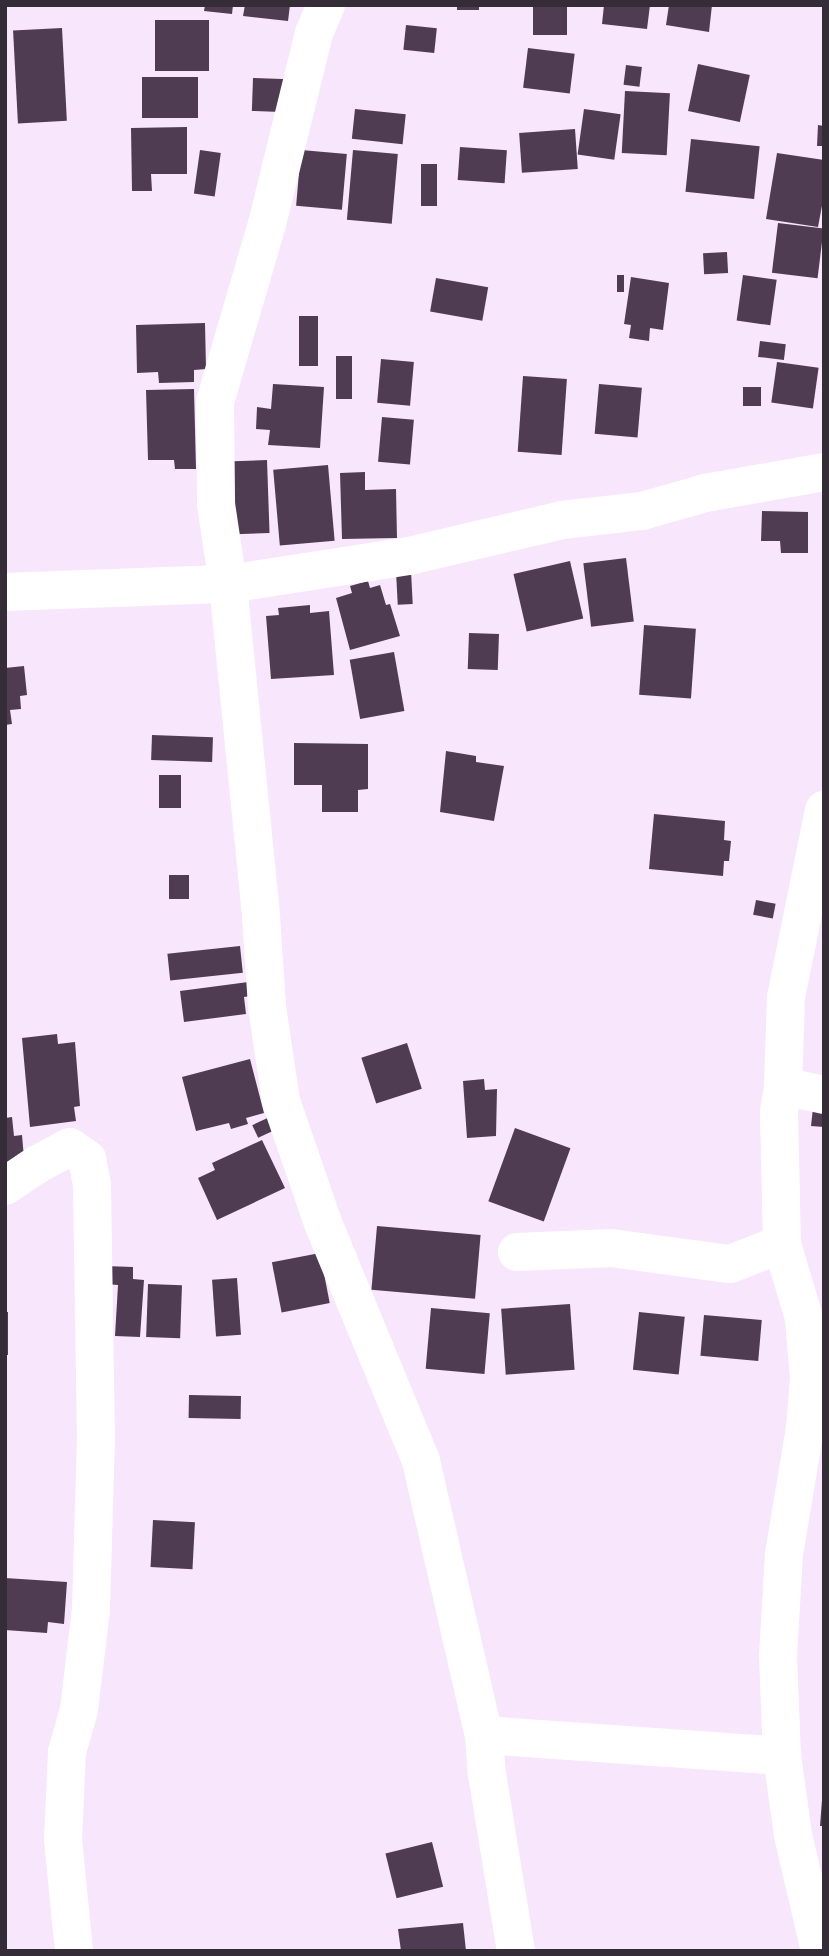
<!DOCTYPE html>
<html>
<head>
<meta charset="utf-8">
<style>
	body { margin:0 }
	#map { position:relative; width:829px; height:1956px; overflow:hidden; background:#f8e6fd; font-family:"Open Sans",sans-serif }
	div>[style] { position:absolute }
	.building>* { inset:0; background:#4f3c52; transform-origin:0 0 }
	.minor>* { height:38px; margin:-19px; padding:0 19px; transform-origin:19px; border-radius:19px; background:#fff }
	span { translate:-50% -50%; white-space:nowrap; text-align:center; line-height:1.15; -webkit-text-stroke:7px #f8e6fd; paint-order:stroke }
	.frame { position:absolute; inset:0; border:7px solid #342c37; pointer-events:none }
</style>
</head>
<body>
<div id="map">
	<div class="building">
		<i style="clip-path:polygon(205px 5px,233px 5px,232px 14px,204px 11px)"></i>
		<i style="clip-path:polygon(245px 5px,290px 5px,288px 21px,243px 16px)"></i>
		<i style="left:457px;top:5px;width:22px;height:5px"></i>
		<i style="left:533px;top:5px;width:34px;height:30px"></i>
		<i style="clip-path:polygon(604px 5px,650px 5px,647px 29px,602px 24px)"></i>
		<i style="clip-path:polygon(669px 5px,712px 5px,709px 32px,666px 25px)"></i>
		<i style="left:209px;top:20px;width:51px;height:54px;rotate:90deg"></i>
		<i style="left:406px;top:25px;width:31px;height:25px;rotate:6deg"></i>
		<i style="left:62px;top:28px;width:93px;height:49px;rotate:87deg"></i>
		<i style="left:528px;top:48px;width:47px;height:40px;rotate:7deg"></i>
		<i style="left:698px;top:64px;width:53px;height:48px;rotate:12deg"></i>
		<i style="left:626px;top:65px;width:16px;height:20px;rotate:7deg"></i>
		<i style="left:198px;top:77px;width:41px;height:56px;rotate:90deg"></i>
		<i style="left:253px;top:78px;width:36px;height:33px;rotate:2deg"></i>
		<i style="left:625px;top:91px;width:45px;height:62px;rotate:3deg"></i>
		<i style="left:355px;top:109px;width:51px;height:30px;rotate:6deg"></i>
		<i style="left:584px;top:109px;width:37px;height:46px;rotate:8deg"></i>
		<i style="clip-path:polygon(818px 125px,824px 126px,824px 146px,817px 146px)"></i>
		<i style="clip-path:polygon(187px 127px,187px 174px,151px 174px,152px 191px,132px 191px,131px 128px)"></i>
		<i style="left:575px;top:129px;width:40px;height:56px;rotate:86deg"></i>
		<i style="left:691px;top:139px;width:69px;height:53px;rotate:6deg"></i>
		<i style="left:460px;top:147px;width:47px;height:33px;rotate:4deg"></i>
		<i style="left:200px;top:150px;width:21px;height:44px;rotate:8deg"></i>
		<i style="left:301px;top:150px;width:46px;height:56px;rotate:5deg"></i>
		<i style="left:353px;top:150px;width:45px;height:70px;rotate:5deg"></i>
		<i style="clip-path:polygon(777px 153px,824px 160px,824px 195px,818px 227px,766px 219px)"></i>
		<i style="left:421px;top:164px;width:16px;height:42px"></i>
		<i style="left:778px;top:223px;width:46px;height:50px;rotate:7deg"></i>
		<i style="left:727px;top:252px;width:21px;height:24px;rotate:87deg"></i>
		<i style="left:617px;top:275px;width:7px;height:17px"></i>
		<i style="left:743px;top:275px;width:34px;height:46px;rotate:8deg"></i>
		<i style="clip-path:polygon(631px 277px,669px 283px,663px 330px,650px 328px,649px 341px,629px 338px,631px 325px,624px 324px)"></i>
		<i style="left:436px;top:278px;width:53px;height:34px;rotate:10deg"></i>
		<i style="left:299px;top:316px;width:19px;height:50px"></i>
		<i style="clip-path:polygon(205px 323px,206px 369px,194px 370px,194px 382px,159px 383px,158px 372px,137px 373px,136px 325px)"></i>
		<i style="left:760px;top:341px;width:26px;height:16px;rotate:7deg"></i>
		<i style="left:336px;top:356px;width:16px;height:43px"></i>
		<i style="left:381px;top:359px;width:33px;height:44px;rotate:5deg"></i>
		<i style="left:777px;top:362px;width:42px;height:41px;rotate:8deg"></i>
		<i style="left:523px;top:376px;width:44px;height:76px;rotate:4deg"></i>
		<i style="clip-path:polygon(273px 384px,324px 387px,320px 448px,268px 445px,270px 430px,256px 429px,257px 407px,271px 409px)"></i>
		<i style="left:599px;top:384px;width:43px;height:50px;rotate:5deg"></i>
		<i style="left:743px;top:387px;width:18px;height:19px"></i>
		<i style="clip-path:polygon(194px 389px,196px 469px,175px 469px,174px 460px,148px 460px,146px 390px)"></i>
		<i style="left:382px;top:417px;width:32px;height:45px;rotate:5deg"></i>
		<i style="left:267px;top:460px;width:73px;height:41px;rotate:88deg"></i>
		<i style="left:328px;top:465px;width:76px;height:55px;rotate:85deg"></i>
		<i style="clip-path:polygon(365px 472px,365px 490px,396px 489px,397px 538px,342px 539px,340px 473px)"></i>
		<i style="clip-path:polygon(762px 511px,808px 512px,808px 553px,781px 553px,780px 541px,761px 541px)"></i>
		<i style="left:626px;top:558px;width:64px;height:43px;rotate:83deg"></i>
		<i style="left:570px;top:561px;width:59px;height:58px;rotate:77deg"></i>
		<i style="left:411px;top:571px;width:33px;height:15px;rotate:87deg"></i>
		<i style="clip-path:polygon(368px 581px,370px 588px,380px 585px,386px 605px,390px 604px,400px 636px,350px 650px,336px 598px,352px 593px,350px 586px)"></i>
		<i style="clip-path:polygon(310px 605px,310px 613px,329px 611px,334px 675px,271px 679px,266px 616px,279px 615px,278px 608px)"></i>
		<i style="left:644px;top:625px;width:52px;height:70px;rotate:4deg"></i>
		<i style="left:469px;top:633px;width:30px;height:36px;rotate:2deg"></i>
		<i style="left:394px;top:652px;width:60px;height:45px;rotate:80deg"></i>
		<i style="clip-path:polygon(24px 666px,27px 695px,20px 696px,21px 709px,10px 710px,12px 724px,5px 725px,5px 668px)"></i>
		<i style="left:152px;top:735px;width:61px;height:25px;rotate:2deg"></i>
		<i style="clip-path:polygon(294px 743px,368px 744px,368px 789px,358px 790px,358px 812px,322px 812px,322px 785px,294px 785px)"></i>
		<i style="clip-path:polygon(446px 751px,476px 756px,476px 762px,504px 766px,494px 821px,440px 812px)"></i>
		<i style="left:159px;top:775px;width:22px;height:33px"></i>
		<i style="clip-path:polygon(654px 814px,725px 821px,724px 840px,731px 841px,729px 861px,724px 861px,723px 876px,649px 869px)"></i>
		<i style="left:169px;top:875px;width:20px;height:24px"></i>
		<i style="left:756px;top:900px;width:20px;height:15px;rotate:11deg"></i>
		<i style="left:240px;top:946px;width:27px;height:73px;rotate:84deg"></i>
		<i style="clip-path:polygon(256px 981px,258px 995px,244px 997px,246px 1014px,184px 1022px,180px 991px)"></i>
		<i style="clip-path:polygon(57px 1034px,58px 1044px,75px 1042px,80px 1106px,74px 1107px,76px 1121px,30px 1127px,22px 1038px)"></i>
		<i style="left:407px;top:1043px;width:48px;height:48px;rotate:72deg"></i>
		<i style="clip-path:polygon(250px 1059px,264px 1113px,246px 1118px,248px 1124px,231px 1129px,229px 1123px,196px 1131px,182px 1077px)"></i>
		<i style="clip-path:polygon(484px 1079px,485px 1090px,497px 1089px,496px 1136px,467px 1138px,463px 1081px)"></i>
		<i style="clip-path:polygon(813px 1108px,824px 1109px,824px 1127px,811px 1126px)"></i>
		<i style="left:274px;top:1115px;width:14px;height:24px;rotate:65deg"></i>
		<i style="clip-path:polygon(12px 1117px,14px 1136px,22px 1135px,24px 1158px,5px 1173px,5px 1118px)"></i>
		<i style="left:515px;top:1128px;width:59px;height:78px;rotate:20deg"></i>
		<i style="clip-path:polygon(262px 1140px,285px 1188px,217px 1220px,198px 1178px,215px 1170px,212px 1163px)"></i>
		<i style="left:377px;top:1226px;width:104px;height:64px;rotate:5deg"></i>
		<i style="left:320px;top:1253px;width:51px;height:49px;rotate:79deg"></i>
		<i style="clip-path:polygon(105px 1266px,133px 1267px,133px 1279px,144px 1280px,140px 1337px,115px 1336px,118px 1285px,105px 1284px)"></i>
		<i style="left:237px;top:1278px;width:57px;height:25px;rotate:86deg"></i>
		<i style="left:148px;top:1284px;width:34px;height:53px;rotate:2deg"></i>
		<i style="left:570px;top:1304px;width:66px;height:69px;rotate:86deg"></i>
		<i style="left:431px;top:1308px;width:59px;height:61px;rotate:5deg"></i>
		<i style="left:5px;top:1312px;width:3px;height:43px"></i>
		<i style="left:639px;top:1312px;width:46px;height:58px;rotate:6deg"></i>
		<i style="left:704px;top:1315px;width:58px;height:41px;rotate:5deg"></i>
		<i style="left:189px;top:1395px;width:52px;height:23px;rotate:1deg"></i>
		<i style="left:153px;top:1520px;width:42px;height:47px;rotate:3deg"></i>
		<i style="clip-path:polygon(5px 1578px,67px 1582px,64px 1624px,48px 1622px,47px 1633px,5px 1630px)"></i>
		<i style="clip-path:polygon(822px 1800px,824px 1801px,824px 1826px,820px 1826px)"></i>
		<i style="left:432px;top:1842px;width:46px;height:48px;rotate:76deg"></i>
		<i style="clip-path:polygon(463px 1923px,466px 1951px,401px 1951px,398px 1929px)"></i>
	</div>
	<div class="minor">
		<i style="left:326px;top:5px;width:30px;rotate:113deg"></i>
		<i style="left:314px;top:33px;width:197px;rotate:103.8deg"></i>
		<i style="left:267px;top:224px;width:185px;rotate:106.3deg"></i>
		<i style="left:215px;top:402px;width:102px;rotate:89.4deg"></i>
		<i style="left:216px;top:504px;width:81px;rotate:81.5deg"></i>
		<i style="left:228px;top:584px;width:334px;rotate:84.3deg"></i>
		<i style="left:261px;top:916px;width:91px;rotate:86.2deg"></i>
		<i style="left:267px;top:1007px;width:95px;rotate:81.5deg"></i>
		<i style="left:281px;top:1101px;width:129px;rotate:71deg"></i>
		<i style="left:323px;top:1223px;width:257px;rotate:67.6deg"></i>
		<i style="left:421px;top:1461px;width:281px;rotate:77.1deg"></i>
		<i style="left:484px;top:1735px;width:39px;rotate:86deg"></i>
		<i style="left:487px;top:1774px;width:179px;rotate:80.7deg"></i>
		<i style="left:5px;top:592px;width:223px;rotate:-2.1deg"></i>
		<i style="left:228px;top:584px;width:183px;rotate:-8.8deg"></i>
		<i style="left:409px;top:556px;width:157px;rotate:-13.2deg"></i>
		<i style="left:562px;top:520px;width:81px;rotate:-6.4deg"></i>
		<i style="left:642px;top:511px;width:66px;rotate:-15.9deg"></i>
		<i style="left:705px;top:493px;width:121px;rotate:-10deg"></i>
		<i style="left:783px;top:1086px;width:42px;rotate:12.4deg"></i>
		<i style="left:5px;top:1186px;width:40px;rotate:-34deg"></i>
		<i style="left:38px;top:1164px;width:36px;rotate:-28deg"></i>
		<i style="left:70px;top:1147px;width:21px;rotate:35deg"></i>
		<i style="left:87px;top:1159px;width:26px;rotate:79deg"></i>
		<i style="left:92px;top:1185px;width:254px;rotate:89.1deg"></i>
		<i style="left:96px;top:1439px;width:170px;rotate:91.7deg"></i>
		<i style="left:91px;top:1609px;width:102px;rotate:96.8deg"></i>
		<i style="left:79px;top:1710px;width:44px;rotate:105.9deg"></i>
		<i style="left:67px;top:1752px;width:87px;rotate:92.6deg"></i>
		<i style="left:63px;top:1839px;width:113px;rotate:84.4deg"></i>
		<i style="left:517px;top:1252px;width:94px;rotate:-2.4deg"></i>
		<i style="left:611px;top:1248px;width:120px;rotate:7.7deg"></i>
		<i style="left:730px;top:1264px;width:56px;rotate:-21deg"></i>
		<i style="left:484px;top:1735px;width:299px;rotate:4deg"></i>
		<i style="left:820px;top:1951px;width:119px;rotate:-103.1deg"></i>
		<i style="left:793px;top:1835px;width:80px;rotate:-97.9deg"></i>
		<i style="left:782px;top:1756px;width:100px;rotate:-92.3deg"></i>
		<i style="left:778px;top:1656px;width:102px;rotate:-86.6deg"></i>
		<i style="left:784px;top:1554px;width:128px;rotate:-80.5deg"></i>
		<i style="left:805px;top:1428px;width:50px;rotate:-85.4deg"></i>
		<i style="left:809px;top:1378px;width:60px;rotate:-94.8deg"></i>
		<i style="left:804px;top:1318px;width:77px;rotate:-106.6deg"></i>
		<i style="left:782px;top:1244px;width:132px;rotate:-91.3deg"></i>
		<i style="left:779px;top:1112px;width:26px;rotate:-81deg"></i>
		<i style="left:783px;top:1086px;width:89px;rotate:-88.1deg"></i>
		<i style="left:786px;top:997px;width:191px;rotate:-78.5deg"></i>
	</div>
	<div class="frame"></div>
</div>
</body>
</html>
